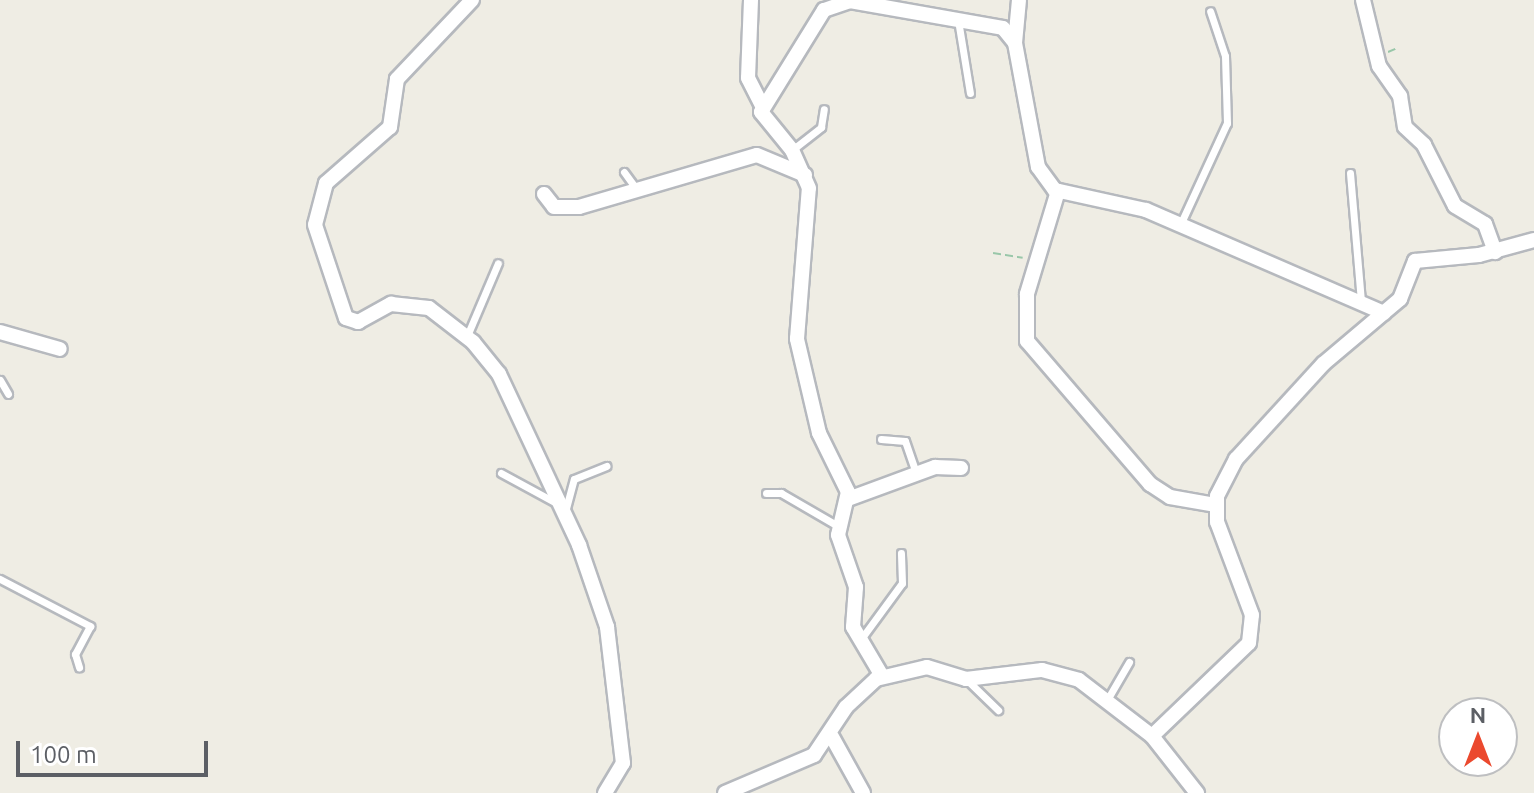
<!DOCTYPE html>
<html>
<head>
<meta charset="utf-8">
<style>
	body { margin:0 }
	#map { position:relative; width:1534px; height:793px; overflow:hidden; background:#efede4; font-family:Ubuntu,sans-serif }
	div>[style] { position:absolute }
	.path>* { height:2px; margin-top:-1px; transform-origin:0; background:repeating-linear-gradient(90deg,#99c7a9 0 8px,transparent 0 12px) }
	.roads { filter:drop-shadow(2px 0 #b6b9be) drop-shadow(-2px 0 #b6b9be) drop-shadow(0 2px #b6b9be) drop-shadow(0 -2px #b6b9be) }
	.lane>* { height:7px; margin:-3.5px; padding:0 3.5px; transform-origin:3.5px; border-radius:3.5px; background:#fff }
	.street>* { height:14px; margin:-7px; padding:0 7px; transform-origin:7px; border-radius:7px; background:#fff }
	span { translate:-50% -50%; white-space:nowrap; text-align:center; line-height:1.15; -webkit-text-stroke:8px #fff; paint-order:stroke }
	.north { position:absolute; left:1438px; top:697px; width:80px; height:80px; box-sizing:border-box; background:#fff; border:2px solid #bebfc1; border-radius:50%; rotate:0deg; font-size:22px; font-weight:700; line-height:32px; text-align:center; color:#5c5f65 }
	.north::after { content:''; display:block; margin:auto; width:28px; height:36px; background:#eb492e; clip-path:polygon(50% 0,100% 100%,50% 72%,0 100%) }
	.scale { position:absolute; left:16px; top:741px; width:192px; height:36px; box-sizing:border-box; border:4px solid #5c5f65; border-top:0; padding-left:10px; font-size:24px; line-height:28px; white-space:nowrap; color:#5c5f65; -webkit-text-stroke:6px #fff; paint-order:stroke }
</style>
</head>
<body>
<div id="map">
	<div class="path">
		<i style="left:1388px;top:52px;width:8px;rotate:-23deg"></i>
		<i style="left:993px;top:253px;width:30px;rotate:9deg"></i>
	</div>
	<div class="roads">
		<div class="lane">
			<i style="left:958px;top:20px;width:74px;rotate:80.7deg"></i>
			<i style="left:792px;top:150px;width:37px;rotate:-38deg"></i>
			<i style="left:821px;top:127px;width:18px;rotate:-81deg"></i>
			<i style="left:624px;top:172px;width:24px;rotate:54deg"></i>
			<i style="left:1350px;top:173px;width:128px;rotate:85.1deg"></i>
			<i style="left:1180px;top:225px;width:112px;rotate:-65.3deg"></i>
			<i style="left:1227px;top:123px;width:67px;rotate:-91.7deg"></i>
			<i style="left:1225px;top:56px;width:47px;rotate:-108.4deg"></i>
			<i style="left:467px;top:336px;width:79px;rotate:-67deg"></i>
			<i style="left:0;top:380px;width:16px;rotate:60deg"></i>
			<i style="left:881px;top:439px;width:24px;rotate:5deg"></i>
			<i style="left:905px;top:441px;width:34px;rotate:71deg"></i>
			<i style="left:501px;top:473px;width:65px;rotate:28.5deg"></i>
			<i style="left:766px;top:493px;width:15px"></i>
			<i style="left:781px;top:493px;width:66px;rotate:30.1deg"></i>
			<i style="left:565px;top:512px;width:34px;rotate:-75deg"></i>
			<i style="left:574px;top:479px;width:35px;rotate:-22deg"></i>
			<i style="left:0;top:579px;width:102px;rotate:27.6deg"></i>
			<i style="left:90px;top:626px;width:32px;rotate:118deg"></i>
			<i style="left:75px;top:654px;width:14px;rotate:73deg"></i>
			<i style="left:861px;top:639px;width:69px;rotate:-53.8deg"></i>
			<i style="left:902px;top:583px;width:30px;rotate:-92deg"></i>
			<i style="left:968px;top:681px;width:42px;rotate:44deg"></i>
			<i style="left:1107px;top:700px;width:44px;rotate:-59.9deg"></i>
		</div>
		<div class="street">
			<i style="left:472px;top:0;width:109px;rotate:133.5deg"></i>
			<i style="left:397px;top:79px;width:49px;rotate:98.3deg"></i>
			<i style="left:390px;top:127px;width:85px;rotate:138.8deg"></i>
			<i style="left:326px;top:183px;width:43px;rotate:104.7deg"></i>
			<i style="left:315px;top:225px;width:98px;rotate:71.6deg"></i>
			<i style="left:346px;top:318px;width:13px;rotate:18deg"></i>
			<i style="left:358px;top:322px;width:38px;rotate:-29deg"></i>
			<i style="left:391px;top:304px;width:38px;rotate:6deg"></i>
			<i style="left:429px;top:308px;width:56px;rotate:37.7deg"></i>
			<i style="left:473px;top:342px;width:41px;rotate:50.9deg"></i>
			<i style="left:499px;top:374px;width:189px;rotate:64.9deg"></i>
			<i style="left:579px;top:545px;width:87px;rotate:71.1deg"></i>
			<i style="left:607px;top:627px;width:137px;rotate:83.3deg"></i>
			<i style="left:623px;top:763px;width:35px;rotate:121deg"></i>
			<i style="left:751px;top:0;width:78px;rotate:92.2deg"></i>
			<i style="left:748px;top:78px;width:30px;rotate:63deg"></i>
			<i style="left:1363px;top:0;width:68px;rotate:76.4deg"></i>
			<i style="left:1379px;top:66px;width:37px;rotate:55deg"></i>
			<i style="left:1400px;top:96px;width:31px;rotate:81deg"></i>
			<i style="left:1405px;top:127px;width:26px;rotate:43deg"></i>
			<i style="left:1424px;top:145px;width:68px;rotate:63.1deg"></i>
			<i style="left:1455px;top:206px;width:35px;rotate:31deg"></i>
			<i style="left:1485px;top:224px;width:30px;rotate:70deg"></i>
			<i style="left:1015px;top:43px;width:43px;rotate:-84.7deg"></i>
			<i style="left:1058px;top:191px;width:108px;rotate:106.8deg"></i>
			<i style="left:1027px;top:294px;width:47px;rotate:90deg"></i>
			<i style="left:1027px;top:341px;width:189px;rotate:49.3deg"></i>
			<i style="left:1150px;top:484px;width:24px;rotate:33deg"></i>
			<i style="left:1170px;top:497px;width:47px;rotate:9.9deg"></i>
			<i style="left:544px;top:194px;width:16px;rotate:52deg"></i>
			<i style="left:554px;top:207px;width:25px"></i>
			<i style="left:579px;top:207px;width:185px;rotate:-16.3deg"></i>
			<i style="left:757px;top:155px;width:52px;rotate:22.6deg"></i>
			<i style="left:0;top:332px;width:62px;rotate:15.8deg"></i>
			<i style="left:848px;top:499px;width:93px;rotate:-20.2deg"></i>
			<i style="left:935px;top:467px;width:26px;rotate:2deg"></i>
			<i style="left:882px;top:676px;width:57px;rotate:-120.6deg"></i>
			<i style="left:853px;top:627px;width:40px;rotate:-85.7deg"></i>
			<i style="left:856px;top:587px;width:55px;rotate:-109.1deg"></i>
			<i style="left:838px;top:535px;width:44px;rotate:-76.9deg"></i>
			<i style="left:848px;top:492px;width:66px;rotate:-116.2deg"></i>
			<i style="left:819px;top:433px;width:97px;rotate:-103.2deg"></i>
			<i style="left:797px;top:339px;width:151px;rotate:-85.5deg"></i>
			<i style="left:809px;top:188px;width:42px;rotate:-114.1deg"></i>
			<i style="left:792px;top:150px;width:49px;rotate:-129.2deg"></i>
			<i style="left:761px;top:112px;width:120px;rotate:-58.3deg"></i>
			<i style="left:824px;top:10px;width:28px;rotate:-19deg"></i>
			<i style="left:850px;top:1px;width:155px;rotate:10deg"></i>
			<i style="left:1003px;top:28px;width:19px;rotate:51deg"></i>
			<i style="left:1015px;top:43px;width:126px;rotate:79.5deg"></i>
			<i style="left:1038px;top:167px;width:29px;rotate:54deg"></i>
			<i style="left:1055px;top:190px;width:93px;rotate:12.4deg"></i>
			<i style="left:1146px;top:210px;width:259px;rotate:23.4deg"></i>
			<i style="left:1152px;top:736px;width:134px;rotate:-43.8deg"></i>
			<i style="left:1249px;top:643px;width:28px;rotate:-84deg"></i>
			<i style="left:1252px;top:615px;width:99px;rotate:-110.6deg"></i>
			<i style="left:1217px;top:522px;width:26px;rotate:-90deg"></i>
			<i style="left:1217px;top:496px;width:42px;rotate:-62.8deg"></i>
			<i style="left:1236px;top:459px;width:129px;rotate:-47.5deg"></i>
			<i style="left:1323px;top:364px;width:101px;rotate:-40.2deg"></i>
			<i style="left:1400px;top:299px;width:41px;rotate:-68.5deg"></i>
			<i style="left:1415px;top:261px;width:64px;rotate:-5.4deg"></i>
			<i style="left:1479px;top:255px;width:57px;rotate:-15.3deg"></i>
			<i style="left:832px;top:737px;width:64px;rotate:61deg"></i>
			<i style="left:725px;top:793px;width:97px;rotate:-23.1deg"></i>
			<i style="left:814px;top:755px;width:58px;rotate:-56.3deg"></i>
			<i style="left:846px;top:707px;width:41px;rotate:-43deg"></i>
			<i style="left:876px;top:679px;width:52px;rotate:-13.2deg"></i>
			<i style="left:927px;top:667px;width:41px;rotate:17.1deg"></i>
			<i style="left:966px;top:679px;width:77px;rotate:-6.8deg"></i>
			<i style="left:1042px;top:670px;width:38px;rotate:15deg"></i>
			<i style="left:1079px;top:680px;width:92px;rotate:37.5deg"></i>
			<i style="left:1152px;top:736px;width:73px;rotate:51.7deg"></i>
		</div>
	</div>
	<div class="north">N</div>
	<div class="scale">100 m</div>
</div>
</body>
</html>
